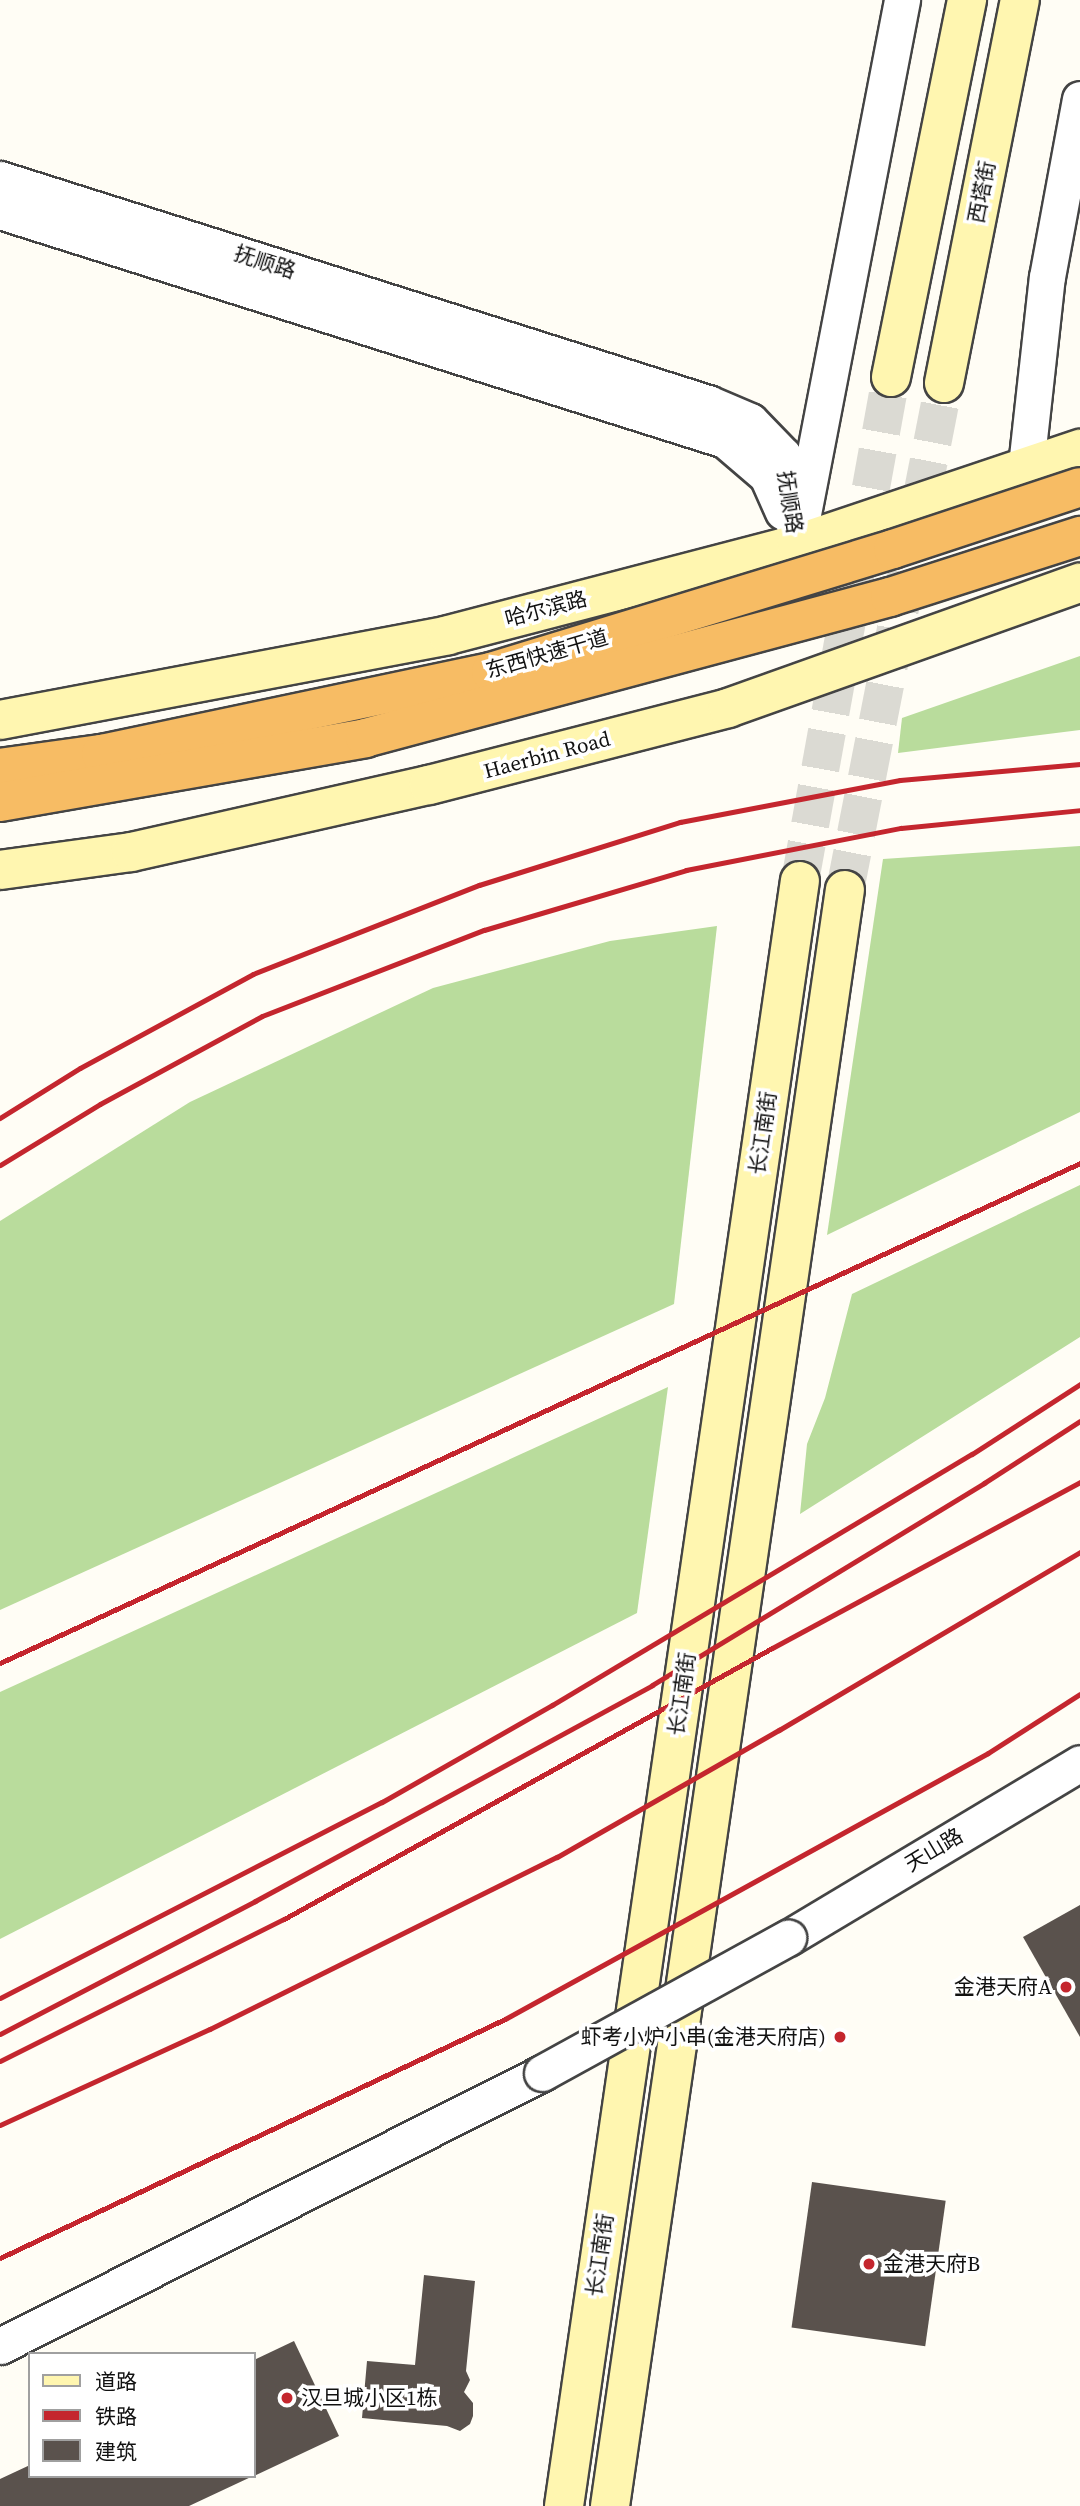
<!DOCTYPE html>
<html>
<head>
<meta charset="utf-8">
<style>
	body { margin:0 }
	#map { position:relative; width:1080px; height:2506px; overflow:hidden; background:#fffdf5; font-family:"Source Serif 4","Noto Sans SC",serif }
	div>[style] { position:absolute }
	.forest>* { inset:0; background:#b9dc9c }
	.building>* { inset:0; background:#5a524d; transform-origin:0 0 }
	.secondary-tunnel>* { height:38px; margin-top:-19px; transform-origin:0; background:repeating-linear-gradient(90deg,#dbdad3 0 38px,transparent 0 57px) }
	.roads { filter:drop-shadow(2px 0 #444) drop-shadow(-2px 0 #444) drop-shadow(0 2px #444) drop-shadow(0 -2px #444) }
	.minor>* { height:35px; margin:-17.5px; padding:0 17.5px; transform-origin:17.5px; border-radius:17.5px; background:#fff }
	.secondary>* { height:38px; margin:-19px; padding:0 19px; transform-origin:19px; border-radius:19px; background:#fff6b0 }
	.rail>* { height:5px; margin:-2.5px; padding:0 2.5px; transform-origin:2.5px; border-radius:2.5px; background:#c4262e }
	.bridges { filter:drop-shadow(2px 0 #444) drop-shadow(-2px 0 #444) drop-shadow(0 2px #444) drop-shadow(0 -2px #444) }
	.minor-bridge>* { height:35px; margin:-17.5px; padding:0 17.5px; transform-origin:17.5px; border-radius:17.5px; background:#fff }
	.trunk-bridge>* { height:38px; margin:-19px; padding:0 19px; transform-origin:19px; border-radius:19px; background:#f7bc64 }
	.dots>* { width:19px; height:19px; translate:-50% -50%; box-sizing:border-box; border:4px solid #fff; border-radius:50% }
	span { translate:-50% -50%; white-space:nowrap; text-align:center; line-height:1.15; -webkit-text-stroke:7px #fff; paint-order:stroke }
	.street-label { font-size:21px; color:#111 }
	.poi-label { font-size:21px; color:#111 }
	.right { translate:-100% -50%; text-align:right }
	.left { translate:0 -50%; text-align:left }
	.legend { position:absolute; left:28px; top:2352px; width:228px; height:126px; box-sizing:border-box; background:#fff; border:2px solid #a0a0a0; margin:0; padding:9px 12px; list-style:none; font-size:21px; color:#111 }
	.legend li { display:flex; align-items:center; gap:14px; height:35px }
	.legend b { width:35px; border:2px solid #a0a0a0 }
</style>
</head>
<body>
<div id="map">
	<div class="forest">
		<i style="clip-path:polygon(1080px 656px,1080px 730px,898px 753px,902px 718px)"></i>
		<i style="clip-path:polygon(1080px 846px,1080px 1112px,827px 1235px,883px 859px)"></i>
		<i style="clip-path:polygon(717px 926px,674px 1304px,0 1610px,0 1221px,190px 1102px,433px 988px,610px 941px)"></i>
		<i style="clip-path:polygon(1080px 1185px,1080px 1337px,800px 1514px,807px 1444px,825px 1398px,852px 1294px)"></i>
		<i style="clip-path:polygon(668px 1387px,637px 1613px,0 1939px,0 1692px)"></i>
	</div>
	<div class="building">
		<i style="clip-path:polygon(1080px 1905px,1080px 2037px,1023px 1937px)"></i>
		<i style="left:812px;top:2182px;width:135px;height:147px;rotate:8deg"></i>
		<i style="clip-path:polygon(424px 2275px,475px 2281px,466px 2371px,470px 2380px,464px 2392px,473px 2403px,473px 2416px,470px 2424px,460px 2431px,447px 2426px,362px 2418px,367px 2361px,415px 2365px)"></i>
		<i style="clip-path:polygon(294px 2341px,339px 2436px,254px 2476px,254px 2360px)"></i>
		<i style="clip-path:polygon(30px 2465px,30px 2476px,253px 2476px,189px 2506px,0 2506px,0 2479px)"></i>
	</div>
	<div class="secondary-tunnel">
		<i style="left:800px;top:881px;width:512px;rotate:-79.77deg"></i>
		<i style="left:845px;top:890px;width:517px;rotate:-78.95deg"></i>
	</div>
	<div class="roads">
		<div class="minor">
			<i style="left:0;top:179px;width:743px;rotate:17.56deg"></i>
			<i style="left:708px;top:403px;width:46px;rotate:23.2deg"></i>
			<i style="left:750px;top:421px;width:47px;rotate:45.9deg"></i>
			<i style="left:783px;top:455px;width:90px;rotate:81.1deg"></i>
			<i style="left:0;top:211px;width:760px;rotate:17.53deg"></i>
			<i style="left:725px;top:440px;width:55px;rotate:40.6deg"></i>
			<i style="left:767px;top:476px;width:39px;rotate:66deg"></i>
			<i style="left:1026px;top:466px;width:190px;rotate:-83.7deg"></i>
			<i style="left:1047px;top:277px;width:181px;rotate:-79.5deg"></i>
			<i style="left:802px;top:519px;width:529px;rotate:-79.09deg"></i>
			<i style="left:788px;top:1938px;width:340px;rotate:-30.9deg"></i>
			<i style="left:0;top:2346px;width:607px;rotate:-26.73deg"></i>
		</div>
		<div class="secondary">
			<i style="left:891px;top:377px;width:385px;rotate:-78.6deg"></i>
			<i style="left:944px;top:383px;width:390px;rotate:-78.8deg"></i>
			<i style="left:0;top:720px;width:456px;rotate:-10.7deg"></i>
			<i style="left:448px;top:635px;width:361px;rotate:-14.6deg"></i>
			<i style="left:797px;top:544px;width:299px;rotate:-18.6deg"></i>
			<i style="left:0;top:870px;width:132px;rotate:-7.8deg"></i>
			<i style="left:131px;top:852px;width:305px;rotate:-12.7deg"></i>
			<i style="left:429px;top:785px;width:309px;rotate:-14.4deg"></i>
			<i style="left:728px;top:708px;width:374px;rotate:-19.6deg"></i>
			<i style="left:564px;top:2506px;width:1642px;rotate:-81.74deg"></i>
			<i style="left:610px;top:2506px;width:1633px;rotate:-81.73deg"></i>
		</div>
	</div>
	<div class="rail">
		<i style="left:0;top:1118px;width:94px;rotate:-32deg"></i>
		<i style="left:80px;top:1068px;width:197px;rotate:-28.5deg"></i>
		<i style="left:253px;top:974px;width:243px;rotate:-21.5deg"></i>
		<i style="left:479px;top:885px;width:211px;rotate:-17.4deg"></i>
		<i style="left:680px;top:822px;width:224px;rotate:-10.8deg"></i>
		<i style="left:900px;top:780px;width:181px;rotate:-5.1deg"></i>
		<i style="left:0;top:1165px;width:117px;rotate:-31.4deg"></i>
		<i style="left:100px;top:1104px;width:184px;rotate:-28.5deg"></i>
		<i style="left:262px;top:1016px;width:238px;rotate:-21.2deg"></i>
		<i style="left:484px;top:930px;width:211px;rotate:-16.5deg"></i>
		<i style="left:686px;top:870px;width:219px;rotate:-11.1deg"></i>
		<i style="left:901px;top:828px;width:180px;rotate:-5.7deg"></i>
		<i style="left:0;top:1663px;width:1190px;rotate:-24.84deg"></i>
		<i style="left:0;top:1998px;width:429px;rotate:-27.2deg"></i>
		<i style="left:382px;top:1802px;width:196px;rotate:-29.7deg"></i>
		<i style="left:552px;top:1705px;width:489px;rotate:-30.9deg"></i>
		<i style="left:972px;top:1454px;width:129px;rotate:-32.9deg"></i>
		<i style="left:0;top:2034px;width:288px;rotate:-27.5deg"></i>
		<i style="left:255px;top:1901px;width:452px;rotate:-28.5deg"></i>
		<i style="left:652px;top:1685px;width:389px;rotate:-31.3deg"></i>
		<i style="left:984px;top:1483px;width:114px;rotate:-32.9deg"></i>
		<i style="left:0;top:2061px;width:318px;rotate:-26.6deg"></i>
		<i style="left:284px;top:1919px;width:558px;rotate:-29.04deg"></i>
		<i style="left:772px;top:1648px;width:350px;rotate:-28.3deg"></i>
		<i style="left:0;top:2125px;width:231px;rotate:-24.6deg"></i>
		<i style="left:210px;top:2029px;width:387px;rotate:-26.4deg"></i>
		<i style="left:557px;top:1857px;width:256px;rotate:-29.8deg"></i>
		<i style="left:779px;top:1730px;width:350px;rotate:-30.6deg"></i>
		<i style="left:0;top:2258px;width:559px;rotate:-25.33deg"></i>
		<i style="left:505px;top:2019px;width:551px;rotate:-28.84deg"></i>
		<i style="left:988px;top:1753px;width:109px;rotate:-32.7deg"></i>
	</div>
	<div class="bridges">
		<div class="minor-bridge">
			<i style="left:542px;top:2073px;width:281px;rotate:-28.8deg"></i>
		</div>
		<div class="trunk-bridge">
			<i style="left:0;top:768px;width:102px;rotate:-7.9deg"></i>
			<i style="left:101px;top:754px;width:399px;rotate:-11.9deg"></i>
			<i style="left:491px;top:672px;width:420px;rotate:-17deg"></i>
			<i style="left:893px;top:549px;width:197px;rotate:-18.3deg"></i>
			<i style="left:0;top:802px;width:371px;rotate:-9.9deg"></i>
			<i style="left:365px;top:738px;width:544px;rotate:-15.03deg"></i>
			<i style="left:890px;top:597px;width:200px;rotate:-17.8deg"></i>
		</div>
	</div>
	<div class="dots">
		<i style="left:1066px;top:1987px;background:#c4262e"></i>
		<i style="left:840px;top:2037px;background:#c4262e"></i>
		<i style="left:869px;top:2264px;background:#c4262e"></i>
		<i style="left:287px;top:2398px;background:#c4262e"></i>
	</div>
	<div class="street-label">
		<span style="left:982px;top:192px;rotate:-79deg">西塔街</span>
		<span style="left:265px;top:262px;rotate:18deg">抚顺路</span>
		<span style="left:790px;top:502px;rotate:81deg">抚顺路</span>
		<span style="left:546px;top:609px;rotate:-15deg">哈尔滨路</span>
		<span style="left:547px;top:654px;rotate:-16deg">东西快速干道</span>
		<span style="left:547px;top:755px;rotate:-15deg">Haerbin Road</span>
		<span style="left:763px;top:1133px;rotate:-82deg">长江南街</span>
		<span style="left:682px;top:1694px;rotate:-82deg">长江南街</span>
		<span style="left:934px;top:1850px;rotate:-31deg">天山路</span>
		<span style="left:600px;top:2255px;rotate:-82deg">长江南街</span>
	</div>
	<div class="poi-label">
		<span class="right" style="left:1052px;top:1987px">金港天府A</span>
		<span class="right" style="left:826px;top:2037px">虾考小炉小串(金港天府店)</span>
		<span class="left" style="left:883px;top:2264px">金港天府B</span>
		<span class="left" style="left:301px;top:2398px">汉旦城小区1栋</span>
	</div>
	<ul class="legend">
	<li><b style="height:9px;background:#fff6b0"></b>道路</li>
	<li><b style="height:9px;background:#c4262e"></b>铁路</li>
	<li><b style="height:19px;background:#5a524d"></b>建筑</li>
	</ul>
</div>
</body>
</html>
